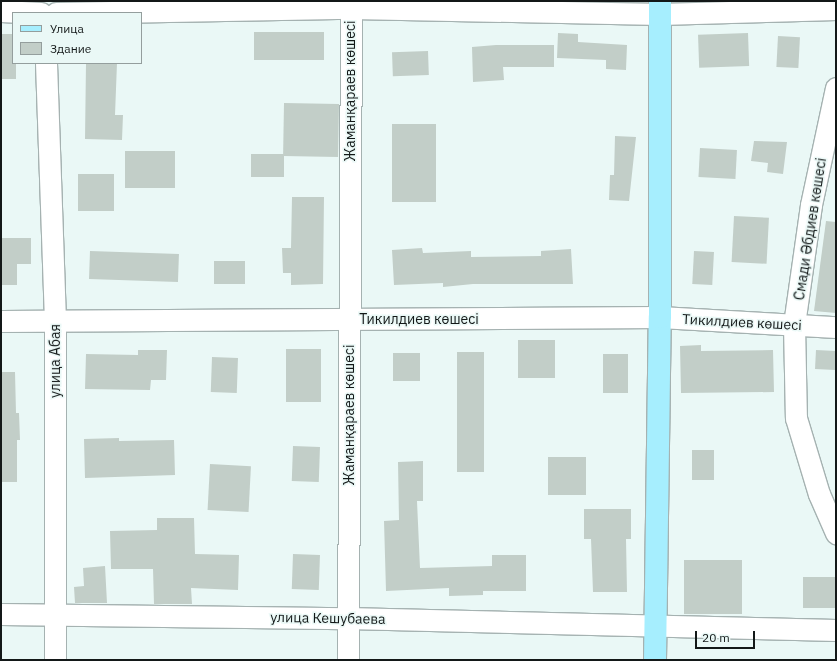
<!DOCTYPE html>
<html>
<head>
<meta charset="utf-8">
<style>
	body { margin:0 }
	#map { position:relative; width:837px; height:661px; overflow:hidden; background:#eaf8f6; font-family:"IBM Plex Sans",sans-serif }
	div>[style] { position:absolute }
	.building>* { inset:0; background:#c2cec8; transform-origin:0 0 }
	.roads { filter:drop-shadow(1px 0 #a5b2b1) drop-shadow(-1px 0 #a5b2b1) drop-shadow(0 1px #a5b2b1) drop-shadow(0 -1px #a5b2b1) }
	.minor>* { height:21px; margin:-10.5px; padding:0 10.5px; transform-origin:10.5px; border-radius:10.5px; background:#fff }
	.major>* { height:22px; margin:-11px; padding:0 11px; transform-origin:11px; border-radius:11px; background:#a6eefe }
	span { translate:-50% -50%; white-space:nowrap; text-align:center; line-height:1.15; -webkit-text-stroke:3px #eaf8f6; paint-order:stroke }
	.street-label { font-size:14px; color:#131818 }
	.frame { position:absolute; inset:0; border:2px solid #131818; pointer-events:none }
	.legend { position:absolute; left:12px; top:12px; width:130px; height:52px; box-sizing:border-box; background:#eaf8f6; border:1px solid #949e9d; margin:0; padding:5px 7px; list-style:none; font-size:12px; color:#131818 }
	.legend li { display:flex; align-items:center; gap:8px; height:20px }
	.legend b { width:20px; border:1px solid #949e9d }
	.scale { position:absolute; left:695px; top:631px; width:60px; height:18px; box-sizing:border-box; border:2px solid #131818; border-top:0; padding-left:5px; font-size:12px; line-height:14px; white-space:nowrap; color:#131818; -webkit-text-stroke:3px #eaf8f6; paint-order:stroke }
</style>
</head>
<body>
<div id="map">
	<div class="building">
		<i style="left:254px;top:32px;width:70px;height:28px"></i>
		<i style="clip-path:polygon(558px 33px,578px 34px,578px 42px,627px 45px,626px 70px,606px 69px,606px 60px,557px 58px)"></i>
		<i style="left:748px;top:33px;width:33px;height:50px;rotate:88deg"></i>
		<i style="clip-path:polygon(1px 34px,13px 34px,13px 63px,16px 63px,16px 79px,1px 79px)"></i>
		<i style="left:778px;top:36px;width:22px;height:31px;rotate:3deg"></i>
		<i style="clip-path:polygon(496px 45px,554px 45px,554px 67px,503px 67px,504px 80px,473px 82px,472px 47px)"></i>
		<i style="left:428px;top:51px;width:24px;height:36px;rotate:88deg"></i>
		<i style="clip-path:polygon(86px 63px,117px 63px,115px 115px,123px 115px,122px 140px,85px 139px)"></i>
		<i style="left:339px;top:104px;width:53px;height:55px;rotate:91deg"></i>
		<i style="left:392px;top:124px;width:44px;height:78px"></i>
		<i style="clip-path:polygon(615px 136px,636px 137px,629px 201px,609px 200px,610px 175px,614px 175px)"></i>
		<i style="clip-path:polygon(754px 141px,787px 142px,783px 174px,767px 172px,768px 163px,751px 161px)"></i>
		<i style="left:700px;top:148px;width:37px;height:29px;rotate:3deg"></i>
		<i style="left:125px;top:151px;width:50px;height:37px"></i>
		<i style="left:284px;top:154px;width:23px;height:33px;rotate:90deg"></i>
		<i style="left:78px;top:174px;width:36px;height:37px"></i>
		<i style="clip-path:polygon(292px 197px,324px 197px,323px 284px,291px 285px,291px 273px,283px 273px,282px 248px,291px 248px)"></i>
		<i style="left:734px;top:216px;width:35px;height:46px;rotate:3deg"></i>
		<i style="clip-path:polygon(826px 221px,836px 222px,836px 313px,814px 311px)"></i>
		<i style="clip-path:polygon(1px 238px,31px 238px,31px 264px,17px 264px,17px 285px,1px 285px)"></i>
		<i style="clip-path:polygon(422px 248px,423px 253px,471px 251px,471px 257px,541px 256px,541px 251px,571px 249px,573px 284px,473px 284px,443px 287px,443px 283px,394px 285px,392px 250px)"></i>
		<i style="left:90px;top:251px;width:89px;height:28px;rotate:2deg"></i>
		<i style="left:694px;top:251px;width:20px;height:33px;rotate:3deg"></i>
		<i style="left:214px;top:261px;width:31px;height:23px"></i>
		<i style="left:518px;top:340px;width:37px;height:38px"></i>
		<i style="clip-path:polygon(701px 345px,701px 351px,773px 350px,774px 392px,681px 393px,680px 346px)"></i>
		<i style="left:286px;top:349px;width:35px;height:53px"></i>
		<i style="clip-path:polygon(138px 350px,167px 350px,166px 380px,151px 380px,150px 390px,85px 389px,86px 354px,138px 355px)"></i>
		<i style="left:816px;top:350px;width:20px;height:19px;rotate:3deg"></i>
		<i style="left:457px;top:352px;width:27px;height:120px"></i>
		<i style="left:393px;top:353px;width:27px;height:28px"></i>
		<i style="left:603px;top:354px;width:25px;height:39px"></i>
		<i style="left:212px;top:357px;width:26px;height:35px;rotate:2deg"></i>
		<i style="clip-path:polygon(1px 372px,15px 372px,16px 413px,19px 413px,20px 440px,17px 440px,17px 482px,1px 482px)"></i>
		<i style="clip-path:polygon(119px 438px,119px 441px,174px 440px,175px 475px,85px 478px,84px 439px)"></i>
		<i style="left:293px;top:446px;width:27px;height:35px;rotate:2deg"></i>
		<i style="left:692px;top:450px;width:22px;height:30px"></i>
		<i style="left:548px;top:457px;width:38px;height:38px"></i>
		<i style="clip-path:polygon(423px 461px,423px 501px,417px 501px,420px 568px,492px 566px,492px 555px,526px 555px,526px 591px,483px 591px,483px 595px,449px 596px,449px 588px,386px 591px,384px 521px,399px 520px,398px 462px)"></i>
		<i style="left:210px;top:464px;width:41px;height:46px;rotate:3deg"></i>
		<i style="clip-path:polygon(584px 509px,631px 509px,631px 539px,626px 539px,627px 592px,593px 592px,591px 539px,584px 539px)"></i>
		<i style="clip-path:polygon(157px 518px,194px 518px,195px 554px,239px 555px,238px 590px,191px 588px,192px 604px,154px 604px,153px 569px,111px 569px,110px 531px,157px 530px)"></i>
		<i style="left:293px;top:554px;width:27px;height:35px;rotate:2deg"></i>
		<i style="left:684px;top:560px;width:58px;height:54px"></i>
		<i style="clip-path:polygon(105px 566px,107px 603px,75px 603px,74px 587px,84px 586px,83px 568px)"></i>
		<i style="left:836px;top:577px;width:31px;height:33px;rotate:90deg"></i>
	</div>
	<div class="roads">
		<div class="minor">
			<i style="left:1px;top:11px;width:40px;rotate:2.9deg"></i>
			<i style="left:56px;top:13px;width:295px;rotate:-1deg"></i>
			<i style="left:351px;top:8px;width:309px;rotate:1.1deg"></i>
			<i style="left:660px;top:14px;width:176px;rotate:-1.6deg"></i>
			<i style="left:46px;top:63px;width:259px;rotate:88deg"></i>
			<i style="left:55px;top:322px;width:338px;rotate:90deg"></i>
			<i style="left:836px;top:88px;width:120px;rotate:102.1deg"></i>
			<i style="left:811px;top:205px;width:121px;rotate:98.1deg"></i>
			<i style="left:794px;top:325px;width:93px;rotate:88.8deg"></i>
			<i style="left:796px;top:418px;width:79px;rotate:73.2deg"></i>
			<i style="left:819px;top:494px;width:43px;rotate:66.4deg"></i>
			<i style="left:1px;top:321px;width:659px;rotate:-0.35deg"></i>
			<i style="left:660px;top:317px;width:176px;rotate:3.3deg"></i>
			<i style="left:1px;top:614px;width:346px;rotate:0.7deg"></i>
			<i style="left:347px;top:618px;width:489px;rotate:1.4deg"></i>
			<i style="left:348px;top:660px;width:659px;rotate:-89.74deg"></i>
		</div>
		<div class="major">
			<i style="left:655px;top:660px;width:343px;rotate:-89.2deg"></i>
			<i style="left:660px;top:317px;width:316px;rotate:-90deg"></i>
		</div>
	</div>
	<div class="street-label">
		<span style="left:350px;top:91px;rotate:-90deg">Жаманқараев көшесі</span>
		<span style="left:810px;top:229px;rotate:-81deg">Смади Әбдиев көшесі</span>
		<span style="left:419px;top:319px">Тикилдиев көшесі</span>
		<span style="left:742px;top:322px;rotate:3deg">Тикилдиев көшесі</span>
		<span style="left:55px;top:361px;rotate:-90deg">улица Абая</span>
		<span style="left:349px;top:415px;rotate:-90deg">Жаманқараев көшесі</span>
		<span style="left:328px;top:618px;rotate:1deg">улица Кешубаева</span>
	</div>
	<div class="frame"></div>
	<ul class="legend">
	<li><b style="height:5px;background:#a6eefe"></b>Улица</li>
	<li><b style="height:11px;background:#c2cec8"></b>Здание</li>
	</ul>
	<div class="scale">20 m</div>
</div>
</body>
</html>
